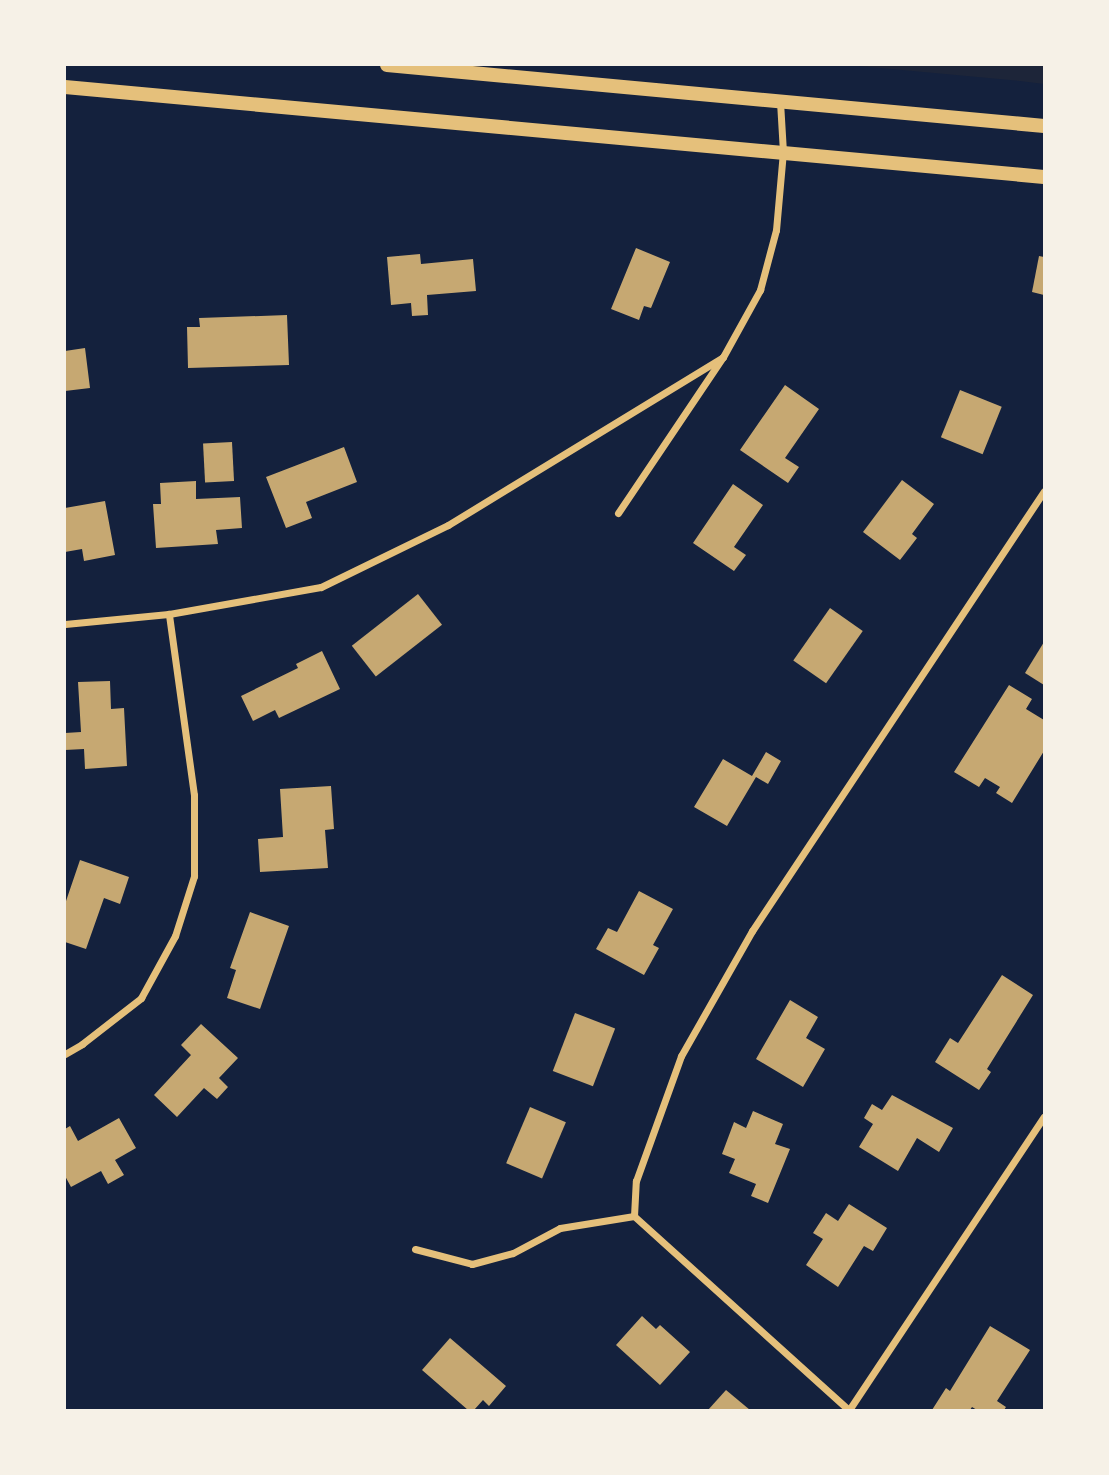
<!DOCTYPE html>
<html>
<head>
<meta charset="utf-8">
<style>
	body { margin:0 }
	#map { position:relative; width:1109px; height:1475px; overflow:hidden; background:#14213d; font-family:"Fira Sans",sans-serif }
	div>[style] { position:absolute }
	.green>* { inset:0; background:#1d2539 }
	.building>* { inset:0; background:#c6a872; transform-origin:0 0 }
	.minor>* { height:7px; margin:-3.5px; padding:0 3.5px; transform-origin:3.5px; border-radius:3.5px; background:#e5c07b }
	.secondary>* { height:14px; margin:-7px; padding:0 7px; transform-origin:7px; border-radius:7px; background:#e5c07b }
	span { translate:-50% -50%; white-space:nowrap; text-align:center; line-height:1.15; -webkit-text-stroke:7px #f6f1e7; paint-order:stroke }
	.frame { position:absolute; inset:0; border:66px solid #f6f1e7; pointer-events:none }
</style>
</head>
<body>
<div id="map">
	<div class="green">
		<i style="clip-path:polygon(848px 65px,1044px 65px,1044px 84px,1020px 81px)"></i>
	</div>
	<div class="building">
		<i style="clip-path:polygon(636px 248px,670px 262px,651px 308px,644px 306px,639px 320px,611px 309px)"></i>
		<i style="clip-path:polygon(420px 254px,421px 264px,473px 259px,476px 291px,427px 295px,428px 315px,412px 316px,411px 303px,391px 305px,387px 257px)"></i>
		<i style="clip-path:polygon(1039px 256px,1044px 257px,1044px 295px,1032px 292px)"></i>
		<i style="clip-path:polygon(287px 315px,289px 365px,188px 368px,187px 327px,200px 327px,199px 318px)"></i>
		<i style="clip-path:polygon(85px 348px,90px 388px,65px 391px,65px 351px)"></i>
		<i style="clip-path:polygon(785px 385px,819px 409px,785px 458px,799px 467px,788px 483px,740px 450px)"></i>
		<i style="left:960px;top:390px;width:45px;height:51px;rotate:22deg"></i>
		<i style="left:232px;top:442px;width:39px;height:29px;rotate:87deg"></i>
		<i style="clip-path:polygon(344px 447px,357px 482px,306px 502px,312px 518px,286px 528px,266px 477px)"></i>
		<i style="clip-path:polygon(902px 480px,934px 504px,912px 534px,917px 538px,900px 560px,863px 532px)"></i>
		<i style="clip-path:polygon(196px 481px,196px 499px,240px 497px,242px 528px,216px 530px,218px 544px,156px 548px,153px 504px,161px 504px,160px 483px)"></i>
		<i style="clip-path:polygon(733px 484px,763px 505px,734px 547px,746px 555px,734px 571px,693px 543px)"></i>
		<i style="clip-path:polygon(105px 501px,115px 555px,84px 561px,82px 549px,65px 552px,65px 508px)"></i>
		<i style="left:418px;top:594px;width:39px;height:84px;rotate:52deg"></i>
		<i style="left:830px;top:608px;width:40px;height:64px;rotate:35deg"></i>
		<i style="clip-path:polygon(1044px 642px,1044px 685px,1025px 673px)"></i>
		<i style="clip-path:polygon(322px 651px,340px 689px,279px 718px,275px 710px,253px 721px,241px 696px,298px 668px,296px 664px)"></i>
		<i style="clip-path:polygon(110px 681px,111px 709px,124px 708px,127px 766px,85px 769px,84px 749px,65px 750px,65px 733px,81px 732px,78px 682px)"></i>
		<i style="clip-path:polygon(1009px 685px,1032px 699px,1026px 709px,1044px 720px,1044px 751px,1012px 803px,996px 793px,1000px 787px,985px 778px,979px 787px,954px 772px)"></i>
		<i style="clip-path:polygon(766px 752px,781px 761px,768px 784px,756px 777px,727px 826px,694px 807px,723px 759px,752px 776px)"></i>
		<i style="clip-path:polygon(331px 786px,334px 829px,325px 830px,328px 868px,260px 872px,258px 839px,283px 837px,280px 789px)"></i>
		<i style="clip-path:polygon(80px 860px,129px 877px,120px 904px,104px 898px,86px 949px,65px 942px,65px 904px)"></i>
		<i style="clip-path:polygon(639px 891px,673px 909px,653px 945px,659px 948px,644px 975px,596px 949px,608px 928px,617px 932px)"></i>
		<i style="clip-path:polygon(250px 912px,289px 926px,260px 1009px,227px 998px,236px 970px,230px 968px)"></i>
		<i style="clip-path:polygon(1002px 975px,1033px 995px,987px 1069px,991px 1072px,979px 1090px,935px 1062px,950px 1038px,958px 1043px)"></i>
		<i style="clip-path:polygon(790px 1000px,818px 1017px,806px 1038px,825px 1049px,803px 1087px,756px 1059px)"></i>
		<i style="left:575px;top:1013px;width:43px;height:62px;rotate:21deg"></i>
		<i style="clip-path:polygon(201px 1024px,238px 1058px,219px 1078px,228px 1087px,217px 1099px,204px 1088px,177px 1117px,154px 1095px,191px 1055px,181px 1045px)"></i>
		<i style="clip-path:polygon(892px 1095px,953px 1128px,939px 1152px,917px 1138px,898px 1171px,859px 1147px,873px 1124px,864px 1118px,872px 1104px,882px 1110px)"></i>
		<i style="left:530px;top:1107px;width:39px;height:61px;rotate:23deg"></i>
		<i style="clip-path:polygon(753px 1111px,783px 1124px,775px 1144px,790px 1149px,768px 1203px,751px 1196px,756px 1184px,729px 1173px,735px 1159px,722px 1154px,734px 1122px,746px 1128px)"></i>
		<i style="clip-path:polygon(119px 1118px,136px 1148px,115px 1160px,124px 1175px,108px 1184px,101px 1171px,71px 1187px,65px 1176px,65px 1129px,70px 1126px,78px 1141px)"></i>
		<i style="clip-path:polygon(849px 1204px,887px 1228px,873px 1251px,864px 1246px,838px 1287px,806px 1265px,823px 1239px,813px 1233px,826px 1213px,838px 1221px)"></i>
		<i style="clip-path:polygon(642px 1316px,656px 1329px,660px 1325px,690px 1352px,660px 1385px,616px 1345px)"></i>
		<i style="clip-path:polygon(990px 1326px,1030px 1350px,997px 1401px,1006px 1407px,1004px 1410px,977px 1410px,972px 1407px,970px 1410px,932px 1410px,946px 1388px,950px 1391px)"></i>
		<i style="clip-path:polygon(450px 1338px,506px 1386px,489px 1406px,483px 1400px,474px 1410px,468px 1410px,422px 1370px)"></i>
		<i style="clip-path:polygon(726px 1390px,750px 1410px,708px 1410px)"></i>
	</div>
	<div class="minor">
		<i style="left:618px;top:513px;width:188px;rotate:-56.1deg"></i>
		<i style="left:723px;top:357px;width:77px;rotate:-61.1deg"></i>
		<i style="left:760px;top:290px;width:62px;rotate:-75.1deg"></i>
		<i style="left:776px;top:230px;width:78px;rotate:-84.9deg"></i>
		<i style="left:783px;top:152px;width:51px;rotate:-93.4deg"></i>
		<i style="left:65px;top:624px;width:104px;rotate:-5.5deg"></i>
		<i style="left:169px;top:614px;width:154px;rotate:-10.1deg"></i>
		<i style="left:321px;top:587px;width:141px;rotate:-26deg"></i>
		<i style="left:448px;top:525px;width:322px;rotate:-31.4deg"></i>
		<i style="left:65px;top:1054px;width:20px;rotate:-30deg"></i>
		<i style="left:82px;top:1044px;width:75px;rotate:-37.9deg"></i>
		<i style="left:141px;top:998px;width:71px;rotate:-61.3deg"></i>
		<i style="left:175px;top:936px;width:63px;rotate:-72.4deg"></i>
		<i style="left:194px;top:876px;width:81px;rotate:-90deg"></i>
		<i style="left:194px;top:795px;width:183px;rotate:-97.9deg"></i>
		<i style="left:634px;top:1216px;width:35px;rotate:-87deg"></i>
		<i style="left:636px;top:1181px;width:133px;rotate:-70.2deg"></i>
		<i style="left:681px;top:1056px;width:144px;rotate:-60.4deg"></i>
		<i style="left:752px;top:931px;width:528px;rotate:-56.43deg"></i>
		<i style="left:415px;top:1249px;width:59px;rotate:14.7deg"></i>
		<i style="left:472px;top:1264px;width:42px;rotate:-15deg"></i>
		<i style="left:513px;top:1253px;width:53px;rotate:-28deg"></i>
		<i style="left:560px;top:1228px;width:75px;rotate:-9.2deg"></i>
		<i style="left:634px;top:1216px;width:290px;rotate:42.1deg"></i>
		<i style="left:849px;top:1410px;width:352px;rotate:-56.4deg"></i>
	</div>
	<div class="secondary">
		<i style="left:387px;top:65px;width:660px;rotate:5.3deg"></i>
		<i style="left:65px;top:87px;width:983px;rotate:5.25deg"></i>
	</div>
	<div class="frame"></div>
</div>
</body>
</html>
